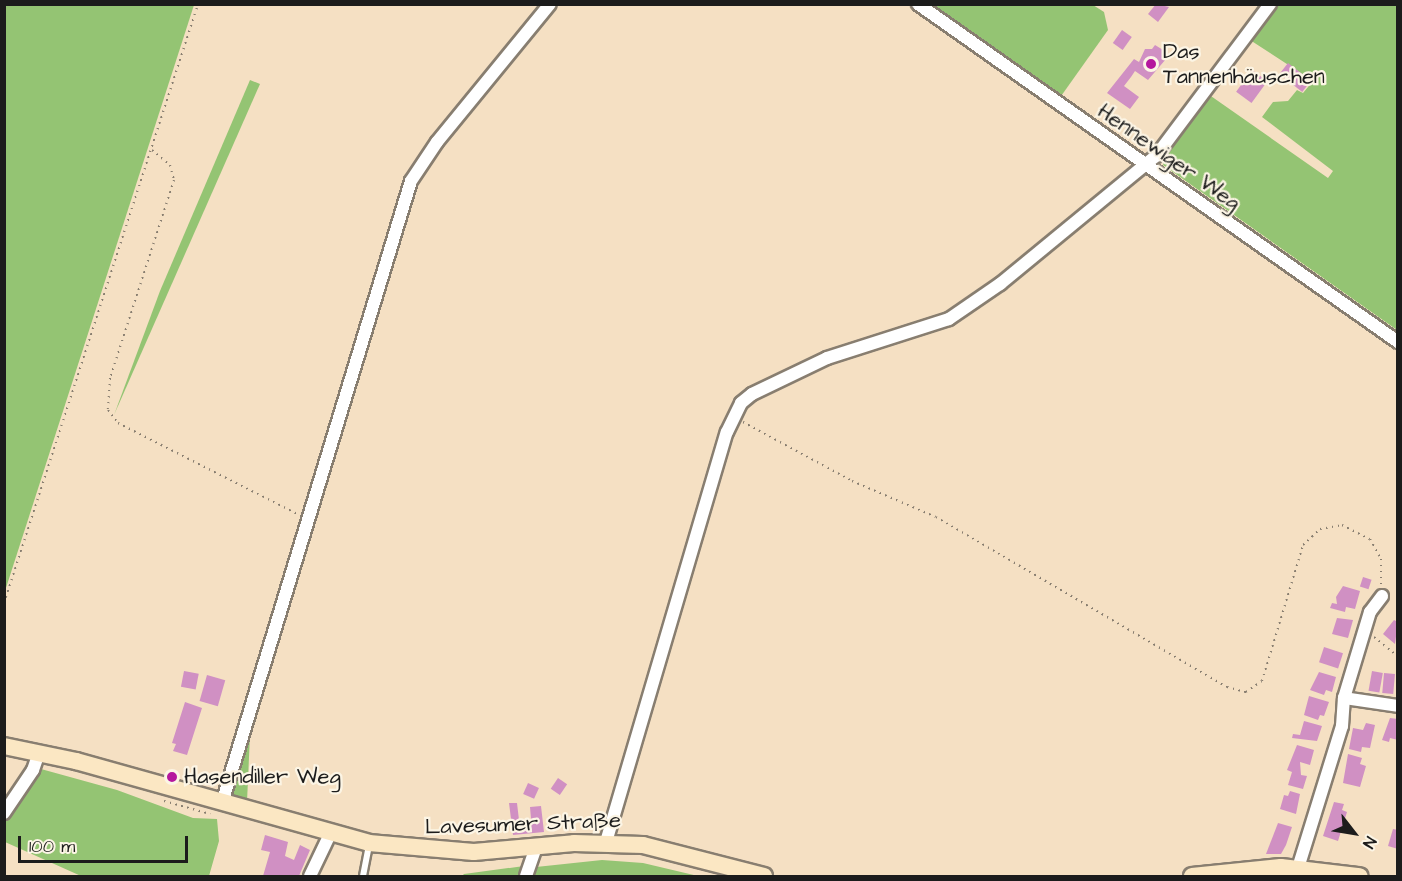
<!DOCTYPE html>
<html>
<head>
<meta charset="utf-8">
<style>
	body { margin:0 }
	#map { position:relative; width:1402px; height:881px; overflow:hidden; background:#f5e0c3; font-family:"Architects Daughter",sans-serif }
	div>[style] { position:absolute }
	.green>* { inset:0; background:#94c473 }
	.building>* { inset:0; background:#d090c3; transform-origin:0 0 }
	.path>* { height:2px; margin-top:-1px; transform-origin:0; background:repeating-linear-gradient(90deg,#887e70 0 1.5px,transparent 0 6px) }
	.roads { filter:drop-shadow(2px 0 #887e70) drop-shadow(-2px 0 #887e70) drop-shadow(0 2px #887e70) drop-shadow(0 -2px #887e70) }
	.lane>* { height:6px; margin:-3px; padding:0 3px; transform-origin:3px; border-radius:3px; background:#fff }
	.street>* { height:12px; margin:-6px; padding:0 6px; transform-origin:6px; border-radius:6px; background:#fff }
	.secondary>* { height:16px; margin:-8px; padding:0 8px; transform-origin:8px; border-radius:8px; background:#fbe7c3 }
	.dots>* { width:16px; height:16px; translate:-50% -50%; box-sizing:border-box; border:3px solid #fcf5e5; border-radius:50% }
	span { translate:-50% -50%; white-space:nowrap; text-align:center; line-height:1.15; -webkit-text-stroke:4.5px #fcf5e5; paint-order:stroke }
	.poi-label { font-size:22px; color:#1c1c1c }
	.left { translate:0 -50%; text-align:left }
	.street-label { font-size:22px; color:#1c1c1c }
	.frame { position:absolute; inset:0; border:6px solid #1c1c1c; pointer-events:none }
	.north { position:absolute; left:1324px; top:803px; width:60px; height:60px; -webkit-text-stroke:4px #fcf5e5; paint-order:stroke; rotate:121deg; font-size:16px; font-weight:700; line-height:24px; text-align:center; color:#1c1c1c }
	.north::after { content:''; display:block; margin:auto; width:21px; height:27px; background:#1c1c1c; clip-path:polygon(50% 0,100% 100%,50% 72%,0 100%) }
	.scale { position:absolute; left:18px; top:836px; width:170px; height:27px; box-sizing:border-box; border:3px solid #1c1c1c; border-top:0; padding-left:8px; font-size:18px; line-height:21px; white-space:nowrap; color:#1c1c1c; -webkit-text-stroke:4px #fcf5e5; paint-order:stroke }
</style>
</head>
<body>
<div id="map">
	<div class="green">
		<i style="clip-path:polygon(5px 4px,194px 5px,5px 591px,4px 5px)"></i>
		<i style="clip-path:polygon(930px 5px,1093px 5px,1104px 12px,1108px 30px,1059px 99px)"></i>
		<i style="clip-path:polygon(1277px 5px,1397px 5px,1397px 330px,1163px 165px,1167px 148px,1208px 94px,1328px 178px,1333px 171px,1262px 117px,1273px 102px,1288px 101px,1297px 90px,1303px 93px,1313px 81px,1250px 40px)"></i>
		<i style="clip-path:polygon(250px 80px,260px 84px,114px 415px,160px 291px)"></i>
		<i style="clip-path:polygon(250px 735px,247px 802px,233px 797px,232px 789px)"></i>
		<i style="clip-path:polygon(41px 769px,117px 790px,193px 818px,217px 819px,219px 841px,209px 876px,81px 876px,5px 842px,5px 820px)"></i>
		<i style="clip-path:polygon(602px 860px,643px 863px,698px 876px,531px 876px,536px 867px)"></i>
		<i style="clip-path:polygon(524px 866px,520px 876px,462px 876px,464px 874px)"></i>
	</div>
	<div class="building">
		<i style="clip-path:polygon(1156px 4px,1169px 7px,1158px 22px,1148px 14px)"></i>
		<i style="left:1122px;top:30px;width:12px;height:16px;rotate:35deg"></i>
		<i style="clip-path:polygon(1155px 45px,1168px 53px,1166px 59px,1148px 80px,1135px 71px,1131px 77px,1124px 86px,1139px 97px,1130px 109px,1107px 93px,1134px 59px,1139px 62px,1145px 49px,1152px 49px)"></i>
		<i style="left:1288px;top:63px;width:29px;height:14px;rotate:38deg"></i>
		<i style="left:1252px;top:70px;width:19px;height:27px;rotate:36deg"></i>
		<i style="left:1363px;top:577px;width:9px;height:10px;rotate:18deg"></i>
		<i style="clip-path:polygon(1343px 586px,1360px 591px,1355px 609px,1346px 607px,1345px 612px,1330px 608px,1332px 603px,1337px 604px,1336px 597px)"></i>
		<i style="clip-path:polygon(1337px 618px,1353px 620px,1348px 638px,1332px 634px)"></i>
		<i style="clip-path:polygon(1394px 620px,1398px 622px,1395px 644px,1383px 634px)"></i>
		<i style="left:1324px;top:647px;width:20px;height:16px;rotate:18deg"></i>
		<i style="left:184px;top:671px;width:15px;height:16px;rotate:11deg"></i>
		<i style="left:1372px;top:671px;width:11px;height:20px;rotate:10deg"></i>
		<i style="clip-path:polygon(1319px 672px,1336px 677px,1332px 692px,1326px 690px,1324px 695px,1310px 690px)"></i>
		<i style="left:1384px;top:673px;width:11px;height:20px;rotate:5deg"></i>
		<i style="left:207px;top:675px;width:19px;height:27px;rotate:16deg"></i>
		<i style="clip-path:polygon(1309px 696px,1329px 702px,1324px 716px,1320px 715px,1318px 720px,1304px 715px)"></i>
		<i style="clip-path:polygon(185px 702px,202px 708px,187px 755px,173px 751px,176px 744px,172px 743px)"></i>
		<i style="clip-path:polygon(1390px 718px,1398px 719px,1398px 740px,1390px 738px,1389px 742px,1382px 740px)"></i>
		<i style="clip-path:polygon(1304px 721px,1322px 726px,1317px 741px,1292px 738px,1293px 734px,1300px 735px)"></i>
		<i style="clip-path:polygon(1366px 723px,1375px 725px,1370px 748px,1362px 747px,1361px 752px,1349px 749px,1353px 728px,1363px 730px)"></i>
		<i style="clip-path:polygon(1297px 745px,1314px 750px,1310px 765px,1300px 762px,1301px 775px,1307px 776px,1303px 789px,1288px 785px,1292px 772px,1287px 770px)"></i>
		<i style="clip-path:polygon(1348px 754px,1362px 758px,1360px 764px,1366px 766px,1360px 787px,1343px 783px)"></i>
		<i style="left:558px;top:778px;width:11px;height:13px;rotate:34deg"></i>
		<i style="left:528px;top:783px;width:12px;height:12px;rotate:24deg"></i>
		<i style="clip-path:polygon(1290px 791px,1300px 794px,1296px 814px,1280px 809px,1284px 795px,1288px 796px)"></i>
		<i style="clip-path:polygon(1334px 802px,1344px 804px,1342px 810px,1347px 812px,1338px 841px,1323px 836px)"></i>
		<i style="clip-path:polygon(509px 803px,517px 803px,519px 820px,531px 819px,530px 807px,541px 806px,544px 832px,513px 835px)"></i>
		<i style="clip-path:polygon(1278px 823px,1292px 827px,1286px 845px,1281px 854px,1266px 854px)"></i>
		<i style="clip-path:polygon(1393px 829px,1398px 830px,1398px 849px,1388px 846px)"></i>
		<i style="clip-path:polygon(265px 835px,288px 842px,285px 856px,294px 860px,300px 845px,310px 850px,299px 876px,263px 876px,270px 852px,261px 850px)"></i>
	</div>
	<div class="path">
		<i style="left:152px;top:150px;width:23px;rotate:40deg"></i>
		<i style="left:170px;top:165px;width:16px;rotate:75deg"></i>
		<i style="left:174px;top:180px;width:208px;rotate:107.9deg"></i>
		<i style="left:110px;top:378px;width:32px;rotate:94deg"></i>
		<i style="left:108px;top:410px;width:16px;rotate:52deg"></i>
		<i style="left:118px;top:423px;width:203px;rotate:26.9deg"></i>
		<i style="left:743px;top:422px;width:124px;rotate:28.4deg"></i>
		<i style="left:852px;top:481px;width:91px;rotate:23.2deg"></i>
		<i style="left:936px;top:517px;width:337px;rotate:30.3deg"></i>
		<i style="left:1227px;top:687px;width:20px;rotate:15deg"></i>
		<i style="left:1246px;top:692px;width:19px;rotate:-35deg"></i>
		<i style="left:1262px;top:681px;width:142px;rotate:-73.2deg"></i>
		<i style="left:1303px;top:545px;width:23px;rotate:-43deg"></i>
		<i style="left:1320px;top:529px;width:22px;rotate:-10deg"></i>
		<i style="left:1342px;top:525px;width:31px;rotate:27deg"></i>
		<i style="left:1370px;top:539px;width:23px;rotate:61deg"></i>
		<i style="left:1381px;top:559px;width:26px;rotate:90deg"></i>
		<i style="left:4px;top:603px;width:630px;rotate:-72.05deg"></i>
		<i style="left:1374px;top:637px;width:26px;rotate:39deg"></i>
		<i style="left:164px;top:801px;width:48px;rotate:15.8deg"></i>
	</div>
	<div class="roads">
		<div class="lane">
			<i style="left:363px;top:876px;width:33px;rotate:-79deg"></i>
		</div>
		<div class="street">
			<i style="left:918px;top:4px;width:587px;rotate:35.15deg"></i>
			<i style="left:1344px;top:698px;width:55px;rotate:8.4deg"></i>
			<i style="left:222px;top:803px;width:650px;rotate:-73.1deg"></i>
			<i style="left:411px;top:181px;width:47px;rotate:-56.3deg"></i>
			<i style="left:437px;top:142px;width:178px;rotate:-50.7deg"></i>
			<i style="left:4px;top:813px;width:52px;rotate:-56deg"></i>
			<i style="left:33px;top:770px;width:18px;rotate:-71deg"></i>
			<i style="left:606px;top:842px;width:427px;rotate:-73.6deg"></i>
			<i style="left:727px;top:432px;width:32px;rotate:-64deg"></i>
			<i style="left:741px;top:403px;width:14px;rotate:-39deg"></i>
			<i style="left:752px;top:394px;width:83px;rotate:-25.6deg"></i>
			<i style="left:827px;top:358px;width:128px;rotate:-17.7deg"></i>
			<i style="left:949px;top:319px;width:62px;rotate:-34.5deg"></i>
			<i style="left:1000px;top:284px;width:202px;rotate:-39.4deg"></i>
			<i style="left:1156px;top:156px;width:190px;rotate:-53.1deg"></i>
			<i style="left:1298px;top:868px;width:149px;rotate:-72.8deg"></i>
			<i style="left:1342px;top:726px;width:28px;rotate:-86deg"></i>
			<i style="left:1344px;top:698px;width:90px;rotate:-73.2deg"></i>
			<i style="left:1370px;top:612px;width:20px;rotate:-53deg"></i>
			<i style="left:310px;top:876px;width:47px;rotate:-64.5deg"></i>
			<i style="left:526px;top:876px;width:31px;rotate:-71deg"></i>
		</div>
		<div class="secondary">
			<i style="left:4px;top:746px;width:74px;rotate:11.8deg"></i>
			<i style="left:76px;top:761px;width:304px;rotate:15.6deg"></i>
			<i style="left:369px;top:843px;width:105px;rotate:4.9deg"></i>
			<i style="left:474px;top:852px;width:100px;rotate:-5.1deg"></i>
			<i style="left:574px;top:843px;width:69px;rotate:1.7deg"></i>
			<i style="left:643px;top:845px;width:125px;rotate:14.4deg"></i>
			<i style="left:1192px;top:876px;width:89px;rotate:-5.8deg"></i>
			<i style="left:1281px;top:867px;width:79px;rotate:6.6deg"></i>
		</div>
	</div>
	<div class="dots">
		<i style="left:1151px;top:64px;background:#b5179e"></i>
		<i style="left:172px;top:777px;background:#b5179e"></i>
	</div>
	<div class="poi-label">
		<span class="left" style="left:1163px;top:64px">Das<br>Tannenhäuschen</span>
		<span class="left" style="left:184px;top:777px">Hasendiller Weg</span>
	</div>
	<div class="street-label">
		<span style="left:1169px;top:157px;rotate:35deg">Hennewiger Weg</span>
		<span style="left:523px;top:824px;rotate:-2deg">Lavesumer Straße</span>
	</div>
	<div class="frame"></div>
	<div class="north">N</div>
	<div class="scale">100 m</div>
</div>
</body>
</html>
